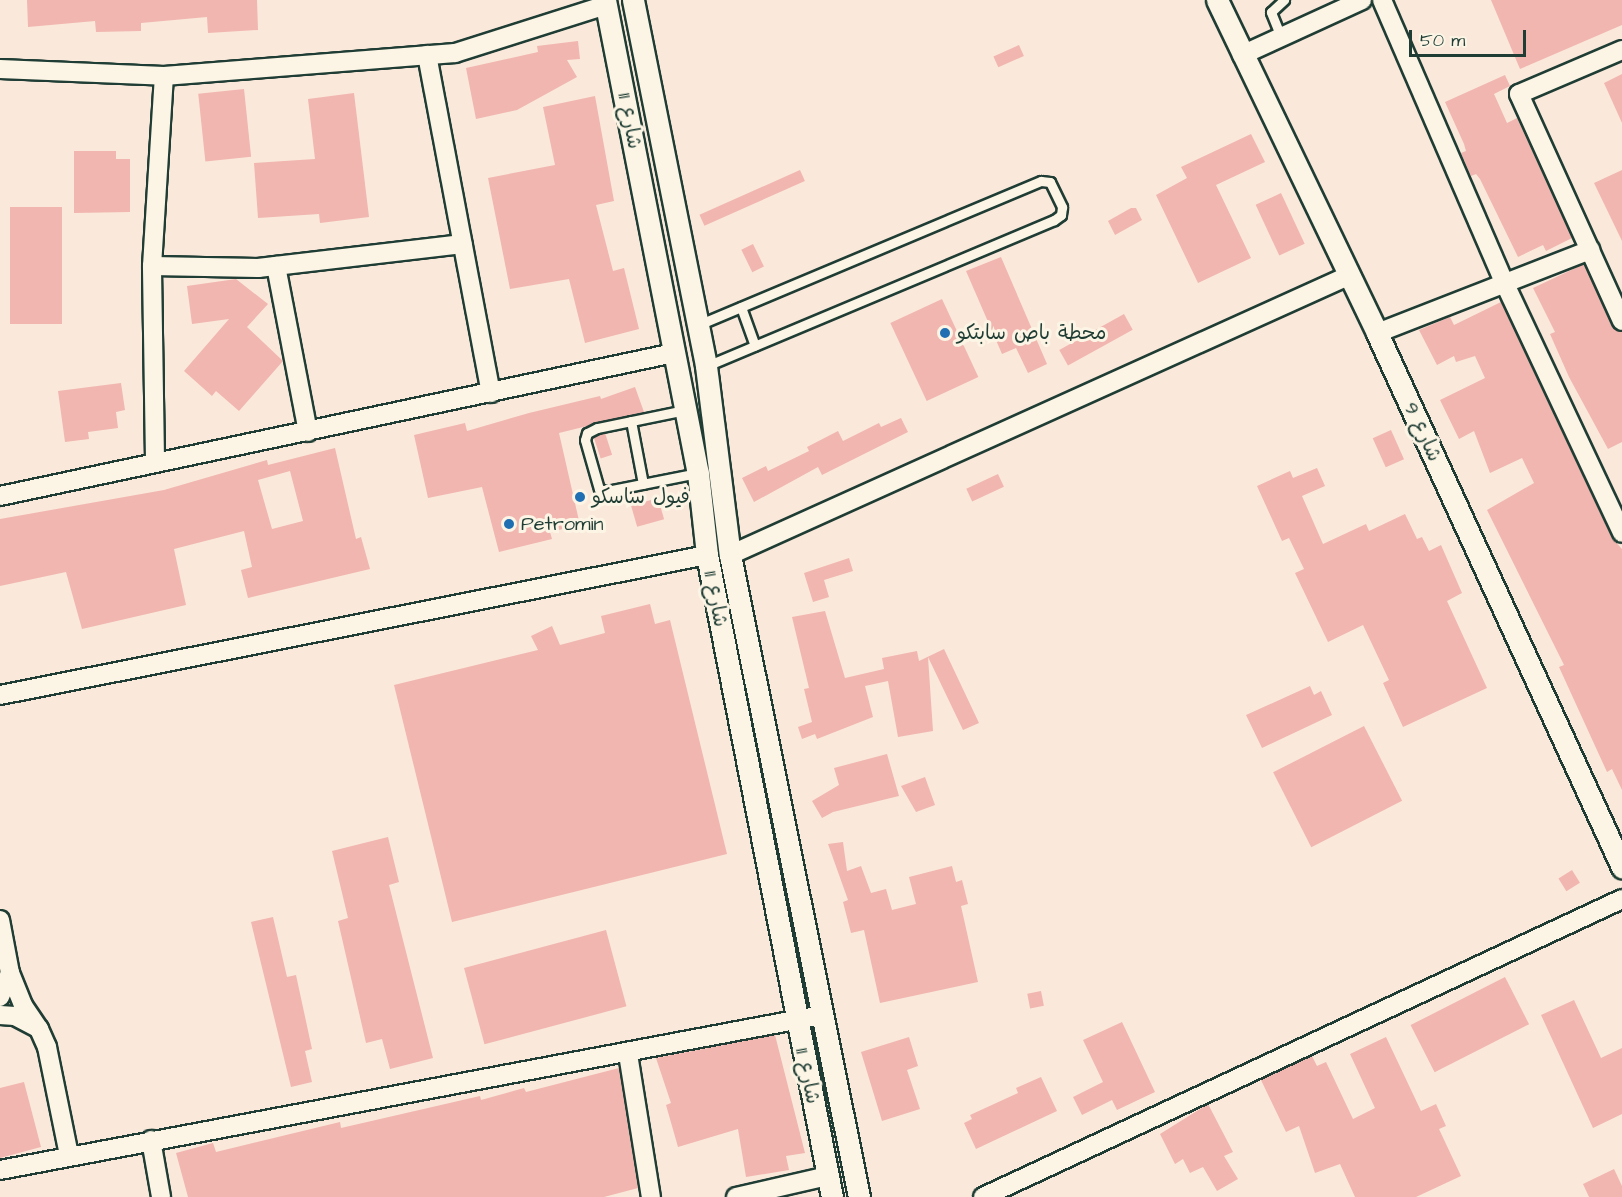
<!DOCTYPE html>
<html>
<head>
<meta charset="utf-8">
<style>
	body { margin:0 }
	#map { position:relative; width:1622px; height:1197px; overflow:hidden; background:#fae8da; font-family:"Architects Daughter","Playpen Sans Arabic",sans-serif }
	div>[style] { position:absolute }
	.building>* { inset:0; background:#f1b6af; transform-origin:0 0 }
	.roads { filter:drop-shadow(2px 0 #1f3d34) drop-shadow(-2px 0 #1f3d34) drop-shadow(0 2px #1f3d34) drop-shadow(0 -2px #1f3d34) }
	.service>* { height:9px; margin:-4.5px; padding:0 4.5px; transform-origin:4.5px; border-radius:4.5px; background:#fcf5e5 }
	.minor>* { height:18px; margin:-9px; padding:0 9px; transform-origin:9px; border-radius:9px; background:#fcf5e5 }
	.tertiary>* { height:21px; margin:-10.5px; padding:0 10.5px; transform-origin:10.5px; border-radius:10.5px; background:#fcf5e5 }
	.dots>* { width:16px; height:16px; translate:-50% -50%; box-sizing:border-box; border:3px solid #fcf5e5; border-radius:50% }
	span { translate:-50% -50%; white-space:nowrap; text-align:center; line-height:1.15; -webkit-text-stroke:6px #fcf5e5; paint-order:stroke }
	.street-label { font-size:20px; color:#1f3d34 }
	.poi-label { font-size:20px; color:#1f3d34 }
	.left { translate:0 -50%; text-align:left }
	.scale { position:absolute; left:1409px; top:30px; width:117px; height:27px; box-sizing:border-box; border:3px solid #1f3d34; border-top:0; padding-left:8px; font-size:18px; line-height:21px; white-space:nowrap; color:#1f3d34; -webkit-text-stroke:4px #fcf5e5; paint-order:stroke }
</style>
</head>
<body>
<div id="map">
	<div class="building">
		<i style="clip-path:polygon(27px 0,257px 0,258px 30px,208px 33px,207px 17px,141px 23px,141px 31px,96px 32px,95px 21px,28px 27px)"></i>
		<i style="clip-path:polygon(1491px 0,1622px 0,1622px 25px,1520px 69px)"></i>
		<i style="clip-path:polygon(578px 41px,580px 59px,567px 60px,577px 77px,517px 110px,476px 119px,466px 68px,538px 52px,537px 46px)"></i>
		<i style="left:1019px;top:45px;width:12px;height:28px;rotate:66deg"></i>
		<i style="clip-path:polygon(1622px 74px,1622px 123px,1604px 83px)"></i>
		<i style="clip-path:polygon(1505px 75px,1510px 86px,1494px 94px,1507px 123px,1517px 118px,1572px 238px,1546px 251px,1543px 245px,1518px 257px,1480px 179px,1476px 174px,1471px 176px,1461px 153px,1466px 151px,1464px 144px,1445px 102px)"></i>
		<i style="left:244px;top:89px;width:68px;height:46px;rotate:84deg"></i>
		<i style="clip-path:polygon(354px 93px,369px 217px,320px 223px,319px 214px,258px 218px,254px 163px,315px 159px,308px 99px)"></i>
		<i style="clip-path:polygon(595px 96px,614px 201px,596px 205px,613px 271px,624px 268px,639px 329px,585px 343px,569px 279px,510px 289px,488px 178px,555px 165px,543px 107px)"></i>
		<i style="clip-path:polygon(1251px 134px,1265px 162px,1216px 185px,1251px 258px,1198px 283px,1156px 195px,1187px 178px,1181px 167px)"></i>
		<i style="clip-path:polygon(74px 151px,116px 151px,116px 159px,130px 159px,130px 212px,74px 213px)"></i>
		<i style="left:800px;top:170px;width:12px;height:110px;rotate:66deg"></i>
		<i style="clip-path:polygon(1622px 170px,1622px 241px,1594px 183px)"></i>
		<i style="left:1281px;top:193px;width:56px;height:28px;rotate:65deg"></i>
		<i style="left:62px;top:207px;width:117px;height:52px;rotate:90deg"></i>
		<i style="clip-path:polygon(1131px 208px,1136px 208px,1142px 220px,1115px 235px,1108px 221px)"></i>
		<i style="left:753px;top:244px;width:25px;height:13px;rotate:64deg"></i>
		<i style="clip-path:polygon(1001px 257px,1047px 364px,1028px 373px,1016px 348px,1002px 354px,966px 271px)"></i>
		<i style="clip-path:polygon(1584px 264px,1612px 326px,1622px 332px,1622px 442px,1608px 449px,1569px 377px,1550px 334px,1555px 332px,1533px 288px)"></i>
		<i style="clip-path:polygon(236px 279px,268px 304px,247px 327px,283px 361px,239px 411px,216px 391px,212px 396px,184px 371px,229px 319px,192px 324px,187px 286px)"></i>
		<i style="left:942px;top:299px;width:86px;height:57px;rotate:65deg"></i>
		<i style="clip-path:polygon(1501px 302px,1612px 538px,1622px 549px,1622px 790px,1612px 769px,1607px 772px,1559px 667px,1564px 665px,1487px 510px,1534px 483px,1522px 458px,1490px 473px,1474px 431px,1459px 439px,1440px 400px,1485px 378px,1475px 356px,1456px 362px,1454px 356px,1437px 365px,1419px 330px,1450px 317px,1454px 325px)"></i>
		<i style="left:1124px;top:314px;width:18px;height:74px;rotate:61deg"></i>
		<i style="clip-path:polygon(121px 383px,125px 410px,116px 412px,118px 428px,88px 432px,89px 439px,65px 442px,58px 391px)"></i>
		<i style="clip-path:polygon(635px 387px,644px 412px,559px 433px,580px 525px,550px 532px,552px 539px,499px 552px,482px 487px,428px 498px,414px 435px,465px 423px,467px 431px,529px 413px,600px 396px,601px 399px)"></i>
		<i style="clip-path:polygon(901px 418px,908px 432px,822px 475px,818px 467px,754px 502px,742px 478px,766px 466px,768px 471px,809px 451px,807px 447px,838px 431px,843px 441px,879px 423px,881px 427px)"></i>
		<i style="left:1391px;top:430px;width:32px;height:20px;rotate:66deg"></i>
		<i style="left:605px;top:433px;width:23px;height:12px;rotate:72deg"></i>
		<i style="clip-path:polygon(evenodd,335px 448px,356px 539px,361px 537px,370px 569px,248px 598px,241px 570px,252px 567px,244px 531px,174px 549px,186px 605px,82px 629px,66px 572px,0 586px,0 519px,164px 490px,267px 460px,268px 465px,335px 448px,290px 471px,303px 521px,272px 529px,258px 480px,290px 471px)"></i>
		<i style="clip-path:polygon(1317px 468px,1325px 486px,1302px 496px,1323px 544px,1366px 524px,1369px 531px,1405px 514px,1417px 539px,1422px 537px,1429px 551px,1441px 545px,1462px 593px,1447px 601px,1487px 688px,1403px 727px,1383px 683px,1389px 680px,1363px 625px,1328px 642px,1295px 573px,1304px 569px,1289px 538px,1282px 541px,1257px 486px,1290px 471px,1293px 478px)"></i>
		<i style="left:998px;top:474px;width:14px;height:35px;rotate:65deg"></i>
		<i style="left:658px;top:498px;width:22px;height:28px;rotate:74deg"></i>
		<i style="clip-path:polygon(849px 558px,853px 571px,824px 580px,829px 597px,813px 602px,804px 573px)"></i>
		<i style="clip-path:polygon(650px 604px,655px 624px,670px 620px,727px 854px,452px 922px,394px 685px,538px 650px,531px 636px,552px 626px,560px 645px,605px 633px,601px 616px)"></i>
		<i style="clip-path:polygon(825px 611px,845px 678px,884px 669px,882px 658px,917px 651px,919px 661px,944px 649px,979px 723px,963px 730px,928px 657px,933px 731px,898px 737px,888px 681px,865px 686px,873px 717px,817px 739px,815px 734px,802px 739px,798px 727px,812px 722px,804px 689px,809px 688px,792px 617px)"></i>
		<i style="clip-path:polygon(1310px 686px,1314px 695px,1321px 691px,1332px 715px,1262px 748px,1246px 715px)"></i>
		<i style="left:1364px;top:726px;width:84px;height:102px;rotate:63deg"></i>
		<i style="clip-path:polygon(887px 754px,899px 796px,833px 812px,822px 818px,812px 801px,839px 785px,834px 768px)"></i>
		<i style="clip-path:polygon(925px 777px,935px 805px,916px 812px,901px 786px)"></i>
		<i style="clip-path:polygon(388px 837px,399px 882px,389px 885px,433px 1058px,390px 1069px,382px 1039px,366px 1043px,338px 921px,348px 918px,332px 851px)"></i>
		<i style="clip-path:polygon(843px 842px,847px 871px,861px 866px,871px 893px,886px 889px,892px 910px,916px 904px,909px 877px,952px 866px,956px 882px,962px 880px,968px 904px,961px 906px,978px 982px,880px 1003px,864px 930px,851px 933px,843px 902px,848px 900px,828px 844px)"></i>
		<i style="left:1572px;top:870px;width:15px;height:16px;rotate:58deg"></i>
		<i style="clip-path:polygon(273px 917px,287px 977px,296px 975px,312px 1049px,305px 1051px,312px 1082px,291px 1087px,251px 922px)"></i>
		<i style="left:606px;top:930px;width:79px;height:147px;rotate:75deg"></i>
		<i style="left:1505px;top:977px;width:53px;height:106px;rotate:63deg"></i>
		<i style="left:1041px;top:991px;width:15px;height:14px;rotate:79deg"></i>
		<i style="clip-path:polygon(1574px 1000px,1601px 1058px,1622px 1048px,1622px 1114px,1593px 1128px,1541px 1015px)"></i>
		<i style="clip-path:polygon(1122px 1022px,1155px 1092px,1117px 1110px,1112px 1100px,1082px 1115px,1073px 1097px,1103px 1082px,1083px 1040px)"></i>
		<i style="clip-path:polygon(775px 1035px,805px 1153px,786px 1156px,789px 1170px,746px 1177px,738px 1129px,678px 1147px,666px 1105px,671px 1103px,656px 1058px)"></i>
		<i style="clip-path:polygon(909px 1037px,918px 1066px,907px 1070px,920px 1109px,882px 1121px,861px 1052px)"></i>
		<i style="clip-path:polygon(1386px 1037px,1421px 1111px,1436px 1104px,1446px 1126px,1439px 1129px,1461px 1176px,1416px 1197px,1355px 1197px,1340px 1164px,1315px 1173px,1299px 1126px,1286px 1132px,1261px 1080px,1312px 1056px,1317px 1066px,1326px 1062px,1353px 1119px,1375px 1108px,1350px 1054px)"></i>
		<i style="clip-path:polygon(619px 1068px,638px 1188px,604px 1197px,188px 1197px,176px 1153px,213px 1143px,216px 1152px,340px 1122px,341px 1128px,480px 1096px,481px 1100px,524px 1088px,526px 1092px)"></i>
		<i style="clip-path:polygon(1041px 1077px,1057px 1111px,976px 1149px,964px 1123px,972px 1119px,970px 1115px,1018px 1093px,1016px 1088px)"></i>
		<i style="clip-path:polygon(24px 1082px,41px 1147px,0 1158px,0 1088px)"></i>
		<i style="clip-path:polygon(1208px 1104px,1233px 1152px,1224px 1156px,1238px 1179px,1217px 1191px,1203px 1167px,1190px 1173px,1183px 1159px,1175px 1164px,1160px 1134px)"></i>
		<i style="clip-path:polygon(1614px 1169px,1622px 1186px,1622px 1197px,1589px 1197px,1583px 1184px)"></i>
	</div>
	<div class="roads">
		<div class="service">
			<i style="left:1281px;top:37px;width:27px;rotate:-112deg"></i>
			<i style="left:1271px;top:12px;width:18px;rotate:-43deg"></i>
			<i style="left:741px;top:307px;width:41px;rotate:70.3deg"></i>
			<i style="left:698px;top:325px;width:372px;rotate:-22.8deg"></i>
			<i style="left:1041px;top:181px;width:9px;rotate:6deg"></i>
			<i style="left:1050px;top:182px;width:28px;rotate:64deg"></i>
			<i style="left:1062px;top:207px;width:8px;rotate:97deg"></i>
			<i style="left:1061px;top:215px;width:9px;rotate:144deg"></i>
			<i style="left:1054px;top:220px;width:376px;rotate:157.2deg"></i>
			<i style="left:685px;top:410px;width:90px;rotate:168.4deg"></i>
			<i style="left:597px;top:428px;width:11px;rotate:153deg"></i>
			<i style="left:587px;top:433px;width:7px;rotate:106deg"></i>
			<i style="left:585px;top:440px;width:51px;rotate:74.1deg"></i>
			<i style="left:599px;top:489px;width:8px;rotate:14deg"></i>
			<i style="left:607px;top:491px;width:93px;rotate:-11.2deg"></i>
			<i style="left:631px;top:421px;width:64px;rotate:79.2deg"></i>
		</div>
		<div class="minor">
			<i style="left:1382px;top:0;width:309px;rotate:66.6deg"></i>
			<i style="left:1505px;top:284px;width:275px;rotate:64.8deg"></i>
			<i style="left:1622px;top:50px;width:112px;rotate:156.9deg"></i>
			<i style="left:1519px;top:94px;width:249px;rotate:65.6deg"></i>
			<i style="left:427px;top:55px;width:344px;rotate:79.3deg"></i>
			<i style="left:1242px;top:55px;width:132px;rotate:-24.6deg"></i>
			<i style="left:0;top:69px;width:164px;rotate:2.4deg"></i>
			<i style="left:164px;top:76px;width:292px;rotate:-4.5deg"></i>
			<i style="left:455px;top:53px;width:158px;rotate:-17.6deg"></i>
			<i style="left:152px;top:266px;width:106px;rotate:1.1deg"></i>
			<i style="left:258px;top:268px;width:206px;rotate:-6.7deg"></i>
			<i style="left:276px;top:266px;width:169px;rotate:79.1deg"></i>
			<i style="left:1377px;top:333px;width:229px;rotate:-21.3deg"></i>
			<i style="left:155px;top:460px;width:194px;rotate:-90.9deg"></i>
			<i style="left:152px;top:266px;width:190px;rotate:-86.4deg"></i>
			<i style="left:0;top:496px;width:689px;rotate:-11.98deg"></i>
			<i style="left:730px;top:555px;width:678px;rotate:-24.3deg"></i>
			<i style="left:0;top:695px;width:721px;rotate:-11.2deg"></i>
			<i style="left:0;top:920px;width:54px;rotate:79.3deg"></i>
			<i style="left:10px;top:973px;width:26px;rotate:113deg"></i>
			<i style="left:0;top:1015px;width:15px;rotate:4deg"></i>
			<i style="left:15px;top:1016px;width:27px;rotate:28deg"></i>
			<i style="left:39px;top:1029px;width:29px;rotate:-124deg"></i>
			<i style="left:23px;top:1005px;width:35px;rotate:-112deg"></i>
			<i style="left:39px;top:1029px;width:20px;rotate:66deg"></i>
			<i style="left:47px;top:1047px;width:110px;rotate:78.5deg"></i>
			<i style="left:628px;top:1054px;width:145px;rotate:80.9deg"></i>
			<i style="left:151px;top:1140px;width:58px;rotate:80deg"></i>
			<i style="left:0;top:1170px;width:836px;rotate:-10.68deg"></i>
			<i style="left:736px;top:1197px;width:94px;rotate:-12.9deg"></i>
			<i style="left:983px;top:1197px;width:705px;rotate:-25deg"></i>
		</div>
		<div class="tertiary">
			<i style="left:605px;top:0;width:482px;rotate:78.9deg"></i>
			<i style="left:698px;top:473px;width:82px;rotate:83.7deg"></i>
			<i style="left:707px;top:555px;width:654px;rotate:78.98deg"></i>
			<i style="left:633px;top:0;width:373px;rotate:78.7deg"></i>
			<i style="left:706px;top:366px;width:191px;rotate:82.8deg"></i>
			<i style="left:730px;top:555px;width:655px;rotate:78.64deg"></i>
			<i style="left:1217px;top:0;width:369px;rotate:64.3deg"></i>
			<i style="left:1377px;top:333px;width:588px;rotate:65.35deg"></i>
		</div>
	</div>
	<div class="dots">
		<i style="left:945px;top:333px;background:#1f6fb2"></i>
		<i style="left:580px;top:497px;background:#1f6fb2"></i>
		<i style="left:509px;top:524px;background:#1f6fb2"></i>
	</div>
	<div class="street-label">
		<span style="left:629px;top:121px;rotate:79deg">شارع 11</span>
		<span style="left:1422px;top:432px;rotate:65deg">شارع 9</span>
		<span style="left:715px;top:599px;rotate:79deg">شارع 11</span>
		<span style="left:807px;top:1076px;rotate:78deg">شارع 11</span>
	</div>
	<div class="poi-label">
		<span class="left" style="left:957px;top:333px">محطة باص سابتكو</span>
		<span class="left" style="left:592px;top:497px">فيول ساسكو</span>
		<span class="left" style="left:521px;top:524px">Petromin</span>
	</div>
	<div class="scale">50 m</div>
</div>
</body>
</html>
